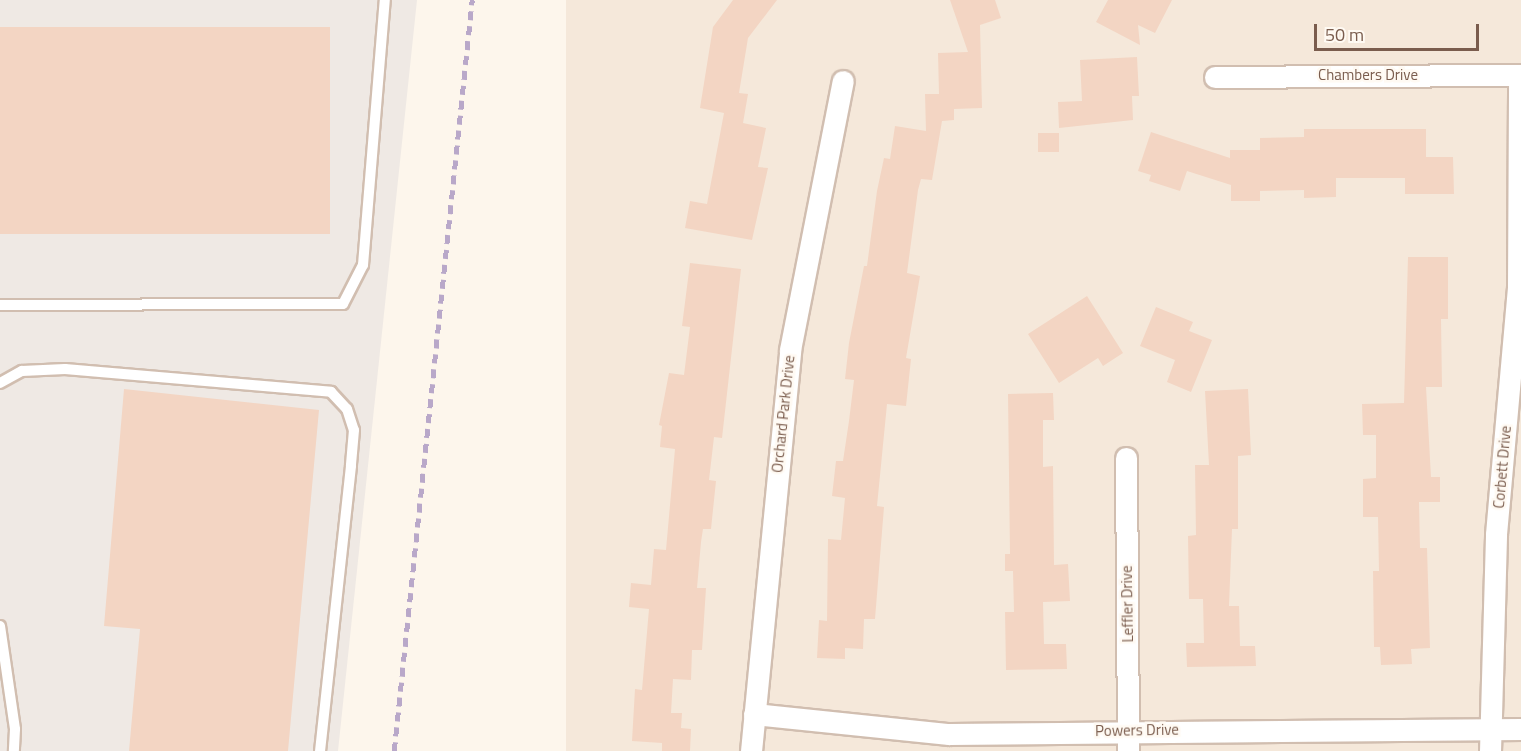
<!DOCTYPE html>
<html>
<head>
<meta charset="utf-8">
<style>
	body { margin:0 }
	#map { position:relative; width:1521px; height:751px; overflow:hidden; background:#fdf6ec; font-family:"Titillium Web",sans-serif }
	div>[style] { position:absolute }
	.residential>* { inset:0; background:#f5e8da; transform-origin:0 0 }
	.industrial>* { inset:0; background:#efe9e4 }
	.building>* { inset:0; background:#f3d5c3; transform-origin:0 0 }
	.roads { filter:drop-shadow(2px 0 #d1beb0) drop-shadow(-2px 0 #d1beb0) drop-shadow(0 2px #d1beb0) drop-shadow(0 -2px #d1beb0) }
	.lane>* { height:10px; margin:-5px; padding:0 5px; transform-origin:5px; border-radius:5px; background:#fff }
	.street>* { height:21px; margin:-10.5px; padding:0 10.5px; transform-origin:10.5px; border-radius:10.5px; background:#fff }
	.rail>* { height:4.5px; margin-top:-2.25px; transform-origin:0; background:repeating-linear-gradient(90deg,#b9a8c9 0 9px,transparent 0 15px) }
	span { translate:-50% -50%; white-space:nowrap; text-align:center; line-height:1.15; -webkit-text-stroke:5px #fffaf3; paint-order:stroke }
	.street-label { font-size:15px; color:#7a5c4d }
	.scale { position:absolute; left:1314px; top:24px; width:165px; height:27px; box-sizing:border-box; border:3px solid #7a5c4d; border-top:0; padding-left:8px; font-size:18px; line-height:21px; white-space:nowrap; color:#7a5c4d; -webkit-text-stroke:4px #fffaf3; paint-order:stroke }
</style>
</head>
<body>
<div id="map">
	<div class="residential">
		<i style="left:566px;top:0;width:955px;height:755px"></i>
	</div>
	<div class="industrial">
		<i style="clip-path:polygon(0 0,417px 0,338px 751px,0 751px)"></i>
	</div>
	<div class="building">
		<i style="clip-path:polygon(733px 0,777px 0,748px 38px,739px 93px,748px 94px,743px 123px,766px 128px,758px 167px,768px 168px,752px 240px,685px 228px,690px 201px,707px 204px,724px 113px,700px 108px,713px 27px)"></i>
		<i style="clip-path:polygon(950px 0,995px 0,1001px 18px,980px 25px,982px 108px,954px 109px,954px 120px,942px 121px,932px 180px,921px 179px,918px 190px,907px 273px,920px 276px,906px 358px,911px 359px,906px 406px,887px 404px,877px 506px,884px 507px,875px 619px,864px 619px,863px 649px,845px 648px,845px 659px,817px 658px,819px 620px,827px 621px,828px 539px,841px 540px,845px 498px,832px 496px,836px 461px,843px 461px,849px 421px,854px 380px,845px 379px,849px 343px,864px 266px,867px 266px,877px 191px,884px 158px,890px 159px,895px 126px,926px 131px,925px 94px,939px 94px,938px 53px,968px 52px)"></i>
		<i style="clip-path:polygon(1108px 0,1172px 0,1155px 33px,1138px 25px,1140px 45px,1096px 22px)"></i>
		<i style="left:0;top:27px;width:330px;height:207px"></i>
		<i style="clip-path:polygon(1137px 57px,1139px 96px,1132px 96px,1133px 120px,1059px 128px,1058px 102px,1082px 101px,1080px 60px)"></i>
		<i style="clip-path:polygon(1304px 129px,1426px 129px,1426px 157px,1453px 157px,1454px 194px,1405px 194px,1405px 178px,1336px 178px,1336px 197px,1304px 198px,1304px 190px,1260px 191px,1260px 201px,1231px 201px,1231px 185px,1187px 171px,1180px 191px,1149px 181px,1151px 175px,1138px 171px,1151px 132px,1230px 158px,1230px 150px,1260px 150px,1260px 138px,1304px 137px)"></i>
		<i style="left:1059px;top:133px;width:19px;height:21px;rotate:90deg"></i>
		<i style="clip-path:polygon(1408px 257px,1448px 257px,1448px 319px,1441px 319px,1442px 387px,1426px 387px,1431px 477px,1440px 477px,1440px 502px,1419px 502px,1420px 548px,1427px 548px,1430px 648px,1411px 649px,1412px 664px,1381px 665px,1380px 647px,1374px 647px,1373px 571px,1379px 571px,1378px 517px,1363px 517px,1363px 479px,1376px 478px,1376px 435px,1363px 435px,1362px 404px,1404px 403px)"></i>
		<i style="clip-path:polygon(690px 263px,741px 269px,722px 438px,714px 437px,709px 480px,716px 481px,711px 529px,703px 529px,701px 542px,697px 588px,706px 588px,702px 650px,692px 650px,691px 680px,673px 679px,671px 713px,682px 713px,681px 728px,691px 729px,690px 751px,662px 751px,662px 743px,632px 741px,635px 689px,642px 690px,649px 609px,629px 607px,631px 583px,651px 585px,654px 549px,666px 550px,675px 449px,660px 447px,662px 426px,659px 425px,669px 373px,684px 375px,690px 327px,682px 326px)"></i>
		<i style="clip-path:polygon(1087px 296px,1123px 353px,1103px 366px,1098px 358px,1059px 383px,1028px 334px)"></i>
		<i style="clip-path:polygon(1156px 307px,1193px 322px,1189px 331px,1212px 340px,1191px 392px,1167px 382px,1175px 360px,1140px 346px)"></i>
		<i style="clip-path:polygon(124px 389px,319px 410px,288px 751px,129px 751px,140px 629px,104px 626px)"></i>
		<i style="clip-path:polygon(1248px 389px,1251px 455px,1238px 456px,1238px 529px,1232px 529px,1229px 606px,1239px 606px,1240px 646px,1255px 646px,1256px 666px,1187px 667px,1186px 643px,1204px 643px,1203px 599px,1189px 599px,1188px 536px,1196px 535px,1195px 465px,1209px 465px,1205px 391px)"></i>
		<i style="clip-path:polygon(1053px 393px,1054px 420px,1043px 420px,1043px 467px,1053px 466px,1054px 565px,1068px 564px,1070px 601px,1043px 602px,1044px 644px,1066px 644px,1067px 669px,1006px 670px,1005px 612px,1014px 612px,1013px 571px,1005px 571px,1005px 554px,1010px 554px,1008px 394px)"></i>
	</div>
	<div class="roads">
		<div class="lane">
			<i style="left:0;top:305px;width:343px;rotate:-0.2deg"></i>
			<i style="left:343px;top:304px;width:44px;rotate:-62.9deg"></i>
			<i style="left:363px;top:265px;width:266px;rotate:-85.3deg"></i>
			<i style="left:0;top:383px;width:25px;rotate:-29deg"></i>
			<i style="left:22px;top:371px;width:43px;rotate:-2.7deg"></i>
			<i style="left:65px;top:369px;width:267px;rotate:4.9deg"></i>
			<i style="left:331px;top:392px;width:23px;rotate:47deg"></i>
			<i style="left:347px;top:409px;width:22px;rotate:72deg"></i>
			<i style="left:354px;top:430px;width:36px;rotate:95deg"></i>
			<i style="left:351px;top:466px;width:287px;rotate:96.2deg"></i>
			<i style="left:0;top:626px;width:104px;rotate:81.7deg"></i>
			<i style="left:15px;top:729px;width:22px;rotate:93deg"></i>
		</div>
		<div class="street">
			<i style="left:1215px;top:77px;width:306px;rotate:-0.4deg"></i>
			<i style="left:1126px;top:458px;width:293px;rotate:89.6deg"></i>
			<i style="left:754px;top:714px;width:196px;rotate:5.9deg"></i>
			<i style="left:949px;top:734px;width:572px;rotate:-0.5deg"></i>
			<i style="left:751px;top:751px;width:403px;rotate:-84.4deg"></i>
			<i style="left:790px;top:350px;width:274px;rotate:-78.9deg"></i>
			<i style="left:1490px;top:751px;width:217px;rotate:-88.4deg"></i>
			<i style="left:1496px;top:534px;width:249px;rotate:-84.9deg"></i>
			<i style="left:1518px;top:286px;width:211px;rotate:-89.7deg"></i>
		</div>
	</div>
	<div class="rail">
		<i style="left:394px;top:751px;width:755px;rotate:-84.07deg"></i>
	</div>
	<div class="street-label">
		<span style="left:1368px;top:75px">Chambers Drive</span>
		<span style="left:783px;top:414px;rotate:-84deg">Orchard Park Drive</span>
		<span style="left:1502px;top:467px;rotate:-85deg">Corbett Drive</span>
		<span style="left:1127px;top:604px;rotate:-91deg">Leffler Drive</span>
		<span style="left:1137px;top:730px;rotate:-1deg">Powers Drive</span>
	</div>
	<div class="scale">50 m</div>
</div>
</body>
</html>
